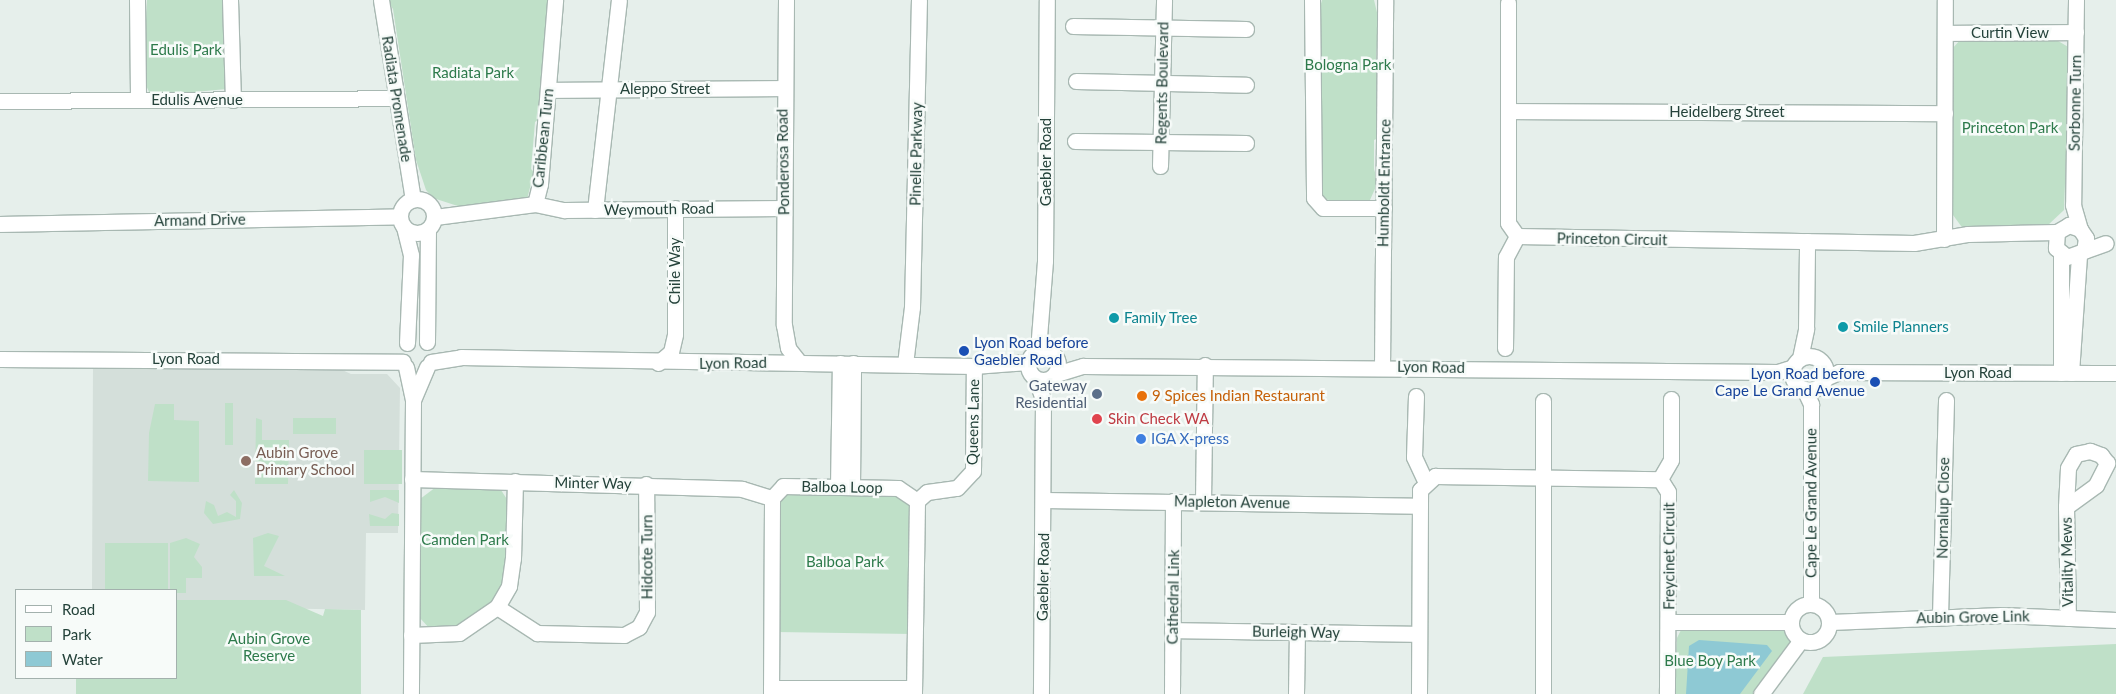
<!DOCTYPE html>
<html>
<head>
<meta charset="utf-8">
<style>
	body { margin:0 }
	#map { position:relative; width:2116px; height:694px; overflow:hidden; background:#e6efeb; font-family:Lato,sans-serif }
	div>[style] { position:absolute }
	.built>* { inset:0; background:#d4dfda }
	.green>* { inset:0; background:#bfe0c8; transform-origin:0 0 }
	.water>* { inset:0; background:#8ec9d4 }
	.roads { filter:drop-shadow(1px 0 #a8b8b2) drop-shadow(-1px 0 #a8b8b2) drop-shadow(0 1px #a8b8b2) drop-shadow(0 -1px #a8b8b2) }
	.minor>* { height:15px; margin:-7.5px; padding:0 7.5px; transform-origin:7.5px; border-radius:7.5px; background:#fff }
	.minor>.ring { margin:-7.5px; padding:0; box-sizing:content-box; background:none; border:15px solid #fff; border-radius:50% }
	.dots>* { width:14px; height:14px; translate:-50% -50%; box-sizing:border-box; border:2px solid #f7fbf9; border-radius:50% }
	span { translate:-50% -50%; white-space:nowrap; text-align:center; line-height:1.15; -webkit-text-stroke:5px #f7fbf9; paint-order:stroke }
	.street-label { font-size:15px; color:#24423a }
	.park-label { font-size:15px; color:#2d7a4b }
	.culture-label { font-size:15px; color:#0d838f }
	.left { translate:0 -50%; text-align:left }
	.transit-label { font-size:15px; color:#164399 }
	.right { translate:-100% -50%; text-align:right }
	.service-label { font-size:15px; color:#4e5e75 }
	.food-label { font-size:15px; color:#c56008 }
	.health-label { font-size:15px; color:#be3a42 }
	.shop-label { font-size:15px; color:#366cbe }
	.education-label { font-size:15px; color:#785e54 }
	.legend { position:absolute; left:15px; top:589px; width:162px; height:90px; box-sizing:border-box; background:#f7fbf9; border:1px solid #a3b1ad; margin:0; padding:6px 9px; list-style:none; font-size:15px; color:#24423a }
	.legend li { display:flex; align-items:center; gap:10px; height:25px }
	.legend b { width:25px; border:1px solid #a3b1ad }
</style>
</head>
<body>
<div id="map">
	<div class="built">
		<i style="clip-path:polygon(93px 365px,340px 369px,351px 374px,387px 374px,400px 388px,398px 533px,366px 533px,365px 610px,176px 606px,176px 590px,92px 590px)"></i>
	</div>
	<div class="green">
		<i style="clip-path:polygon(147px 0,227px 0,227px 89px,151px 96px,143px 79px)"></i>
		<i style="clip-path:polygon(387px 0,550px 0,540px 118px,535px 122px,531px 169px,534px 172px,526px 203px,464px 208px,433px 198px,426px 190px,416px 160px,393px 9px)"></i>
		<i style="clip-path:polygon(1374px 0,1380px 25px,1376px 53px,1379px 138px,1374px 140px,1374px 169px,1378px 182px,1370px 200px,1332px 201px,1323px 198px,1319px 189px,1319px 11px,1322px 0)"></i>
		<i style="clip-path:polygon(2053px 38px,2070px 48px,2064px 210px,2047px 226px,1964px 230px,1950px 211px,1952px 49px,1961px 39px)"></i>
		<i style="left:225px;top:403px;width:8px;height:42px"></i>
		<i style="clip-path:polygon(155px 404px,174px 404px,174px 420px,199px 421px,199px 482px,148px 481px,149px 433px)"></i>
		<i style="clip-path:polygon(256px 418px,262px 420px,262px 440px,289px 440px,288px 484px,255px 484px)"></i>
		<i style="left:293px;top:418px;width:43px;height:16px"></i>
		<i style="left:364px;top:450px;width:38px;height:34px"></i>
		<i style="clip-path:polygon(436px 487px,501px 490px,510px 504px,510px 542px,501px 595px,466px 625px,431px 630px,419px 617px,420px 499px)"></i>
		<i style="clip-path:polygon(234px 490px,242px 503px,240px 519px,213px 524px,204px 513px,206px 501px,214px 505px,218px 516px,227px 512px,236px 517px,236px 501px,230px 495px)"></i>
		<i style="clip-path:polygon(370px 490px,399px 490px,399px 503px,385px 497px,370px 502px)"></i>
		<i style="clip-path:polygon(793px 491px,897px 493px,912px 503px,912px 634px,776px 632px,775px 507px,781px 497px)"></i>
		<i style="clip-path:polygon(392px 513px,399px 514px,399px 526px,370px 526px,369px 514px,385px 519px)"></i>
		<i style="clip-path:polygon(268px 533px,279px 536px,264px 566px,285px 576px,254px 576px,253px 538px)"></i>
		<i style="clip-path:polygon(186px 538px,200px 544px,194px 557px,202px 567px,202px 578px,186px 578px,186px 593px,176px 593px,170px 590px,170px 543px)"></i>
		<i style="left:105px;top:543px;width:63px;height:47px"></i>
		<i style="clip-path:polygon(176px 600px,286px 600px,323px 616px,325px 609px,361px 610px,361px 694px,76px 694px,76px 678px,176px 678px)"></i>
		<i style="clip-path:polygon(1691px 627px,1778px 629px,1787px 632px,1792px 643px,1757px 694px,1674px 694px,1677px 638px,1681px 630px)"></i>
		<i style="clip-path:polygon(2116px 644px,2116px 694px,1803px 694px,1823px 657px)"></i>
	</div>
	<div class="water">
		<i style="clip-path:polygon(1699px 640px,1767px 645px,1772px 651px,1740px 694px,1686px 694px,1689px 646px)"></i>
	</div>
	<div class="roads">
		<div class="minor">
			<i style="left:137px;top:0;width:100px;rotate:89.4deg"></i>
			<i style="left:230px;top:0;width:100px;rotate:88.3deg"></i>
			<i style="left:381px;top:0;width:202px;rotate:80.9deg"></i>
			<i style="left:786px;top:0;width:325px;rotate:90.4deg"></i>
			<i style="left:784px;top:325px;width:23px;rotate:80deg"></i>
			<i style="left:788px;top:348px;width:18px;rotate:52deg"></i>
			<i style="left:1312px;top:0;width:198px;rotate:89.4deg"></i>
			<i style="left:1314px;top:198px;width:13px;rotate:48deg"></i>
			<i style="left:1323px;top:208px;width:61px"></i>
			<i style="left:2076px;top:0;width:205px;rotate:90.8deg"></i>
			<i style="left:2073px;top:205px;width:25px;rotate:74deg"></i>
			<i style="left:1508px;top:3px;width:220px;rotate:90deg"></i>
			<i style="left:1508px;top:223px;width:16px;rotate:55deg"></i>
			<i style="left:1517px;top:236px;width:397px;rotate:1deg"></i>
			<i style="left:1914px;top:243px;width:55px;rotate:-9.5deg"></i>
			<i style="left:1968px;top:234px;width:89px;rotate:-1.3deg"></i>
			<i style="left:1073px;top:26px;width:173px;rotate:1deg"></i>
			<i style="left:1945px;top:33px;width:131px;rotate:-0.4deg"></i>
			<i style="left:1076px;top:81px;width:170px;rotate:1.3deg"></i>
			<i style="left:548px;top:90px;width:234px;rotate:-0.5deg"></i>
			<i style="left:0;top:101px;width:395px;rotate:-0.4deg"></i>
			<i style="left:1508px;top:111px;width:437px;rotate:0.3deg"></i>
			<i style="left:1075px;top:141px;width:171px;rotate:0.7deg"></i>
			<i style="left:1160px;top:166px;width:166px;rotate:-88.6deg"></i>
			<i class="ring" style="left:400px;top:199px;width:19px;height:19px"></i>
			<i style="left:535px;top:204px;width:30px;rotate:12deg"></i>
			<i style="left:564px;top:210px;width:220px;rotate:-0.5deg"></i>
			<i style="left:595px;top:210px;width:211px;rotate:-83.5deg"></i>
			<i style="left:435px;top:217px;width:101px;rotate:-7.4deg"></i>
			<i style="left:535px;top:204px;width:21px;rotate:-76deg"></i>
			<i style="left:540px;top:184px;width:185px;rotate:-85.3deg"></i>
			<i style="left:0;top:224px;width:400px;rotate:-1.1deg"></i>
			<i style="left:404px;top:227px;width:29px;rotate:76deg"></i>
			<i style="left:411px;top:255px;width:88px;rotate:92.6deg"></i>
			<i style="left:1944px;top:239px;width:239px;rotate:-89.8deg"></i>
			<i style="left:2084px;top:251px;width:13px;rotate:-81deg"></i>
			<i style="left:2086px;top:238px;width:11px;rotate:-124deg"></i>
			<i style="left:2080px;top:229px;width:12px;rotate:-160deg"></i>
			<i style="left:2069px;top:225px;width:14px;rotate:150deg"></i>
			<i style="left:2057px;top:232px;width:16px;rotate:94deg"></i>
			<i style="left:2056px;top:248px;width:14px;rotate:39deg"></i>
			<i style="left:2067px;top:257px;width:41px;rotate:-19.7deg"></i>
			<i style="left:427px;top:342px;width:113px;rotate:-89.5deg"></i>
			<i style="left:1505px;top:348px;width:91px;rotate:-89.4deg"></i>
			<i style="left:1506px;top:257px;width:24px;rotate:-62deg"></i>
			<i class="ring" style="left:1028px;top:350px;width:15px;height:15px"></i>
			<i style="left:1038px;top:350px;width:89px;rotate:-85.5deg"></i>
			<i style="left:1045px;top:261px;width:261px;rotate:-89.6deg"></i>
			<i class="ring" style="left:1792px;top:356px;width:19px;height:19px"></i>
			<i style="left:1800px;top:358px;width:30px;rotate:-78deg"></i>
			<i style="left:1806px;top:329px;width:88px;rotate:-89.3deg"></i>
			<i style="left:0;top:359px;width:403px;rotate:0.4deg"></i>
			<i style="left:431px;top:362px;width:30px;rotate:-9deg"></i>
			<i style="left:461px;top:357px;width:513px;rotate:1.01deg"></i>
			<i style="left:974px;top:366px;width:54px;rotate:-4.2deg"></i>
			<i style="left:658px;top:363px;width:17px;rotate:-40deg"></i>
			<i style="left:671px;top:352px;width:18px;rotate:-77deg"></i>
			<i style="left:675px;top:334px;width:126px;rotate:-90deg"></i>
			<i style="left:905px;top:364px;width:57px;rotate:-83deg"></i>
			<i style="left:912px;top:307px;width:307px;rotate:-88.7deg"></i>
			<i style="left:406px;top:367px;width:34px;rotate:78deg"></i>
			<i style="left:413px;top:400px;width:294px;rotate:90.4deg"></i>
			<i style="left:1382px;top:367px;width:367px;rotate:-89.5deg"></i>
			<i style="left:2061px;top:373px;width:118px;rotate:-90deg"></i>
			<i style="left:2071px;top:373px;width:118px;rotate:-86.1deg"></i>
			<i style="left:1056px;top:374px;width:28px;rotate:-17deg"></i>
			<i style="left:1083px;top:366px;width:695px;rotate:0.49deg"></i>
			<i style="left:1778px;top:372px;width:16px;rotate:-18deg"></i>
			<i style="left:1825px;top:378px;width:15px;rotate:-23deg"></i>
			<i style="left:1839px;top:372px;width:277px;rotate:0.2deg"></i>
			<i style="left:1036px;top:379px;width:21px;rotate:71deg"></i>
			<i style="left:1043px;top:399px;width:295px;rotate:90.4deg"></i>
			<i style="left:1804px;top:389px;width:17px;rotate:65deg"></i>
			<i style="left:1811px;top:404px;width:199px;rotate:90deg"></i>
			<i style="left:1416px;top:396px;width:61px;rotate:91.9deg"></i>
			<i style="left:1414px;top:457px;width:26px;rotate:65deg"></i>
			<i style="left:413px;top:400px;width:36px;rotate:-67deg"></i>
			<i style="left:412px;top:479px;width:330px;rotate:1.7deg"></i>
			<i style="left:742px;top:489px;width:31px;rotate:17deg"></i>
			<i style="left:1660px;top:479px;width:22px;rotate:-60deg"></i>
			<i style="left:1671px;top:460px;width:61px;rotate:-90deg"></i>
			<i style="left:838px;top:487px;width:124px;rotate:-89.1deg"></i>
			<i style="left:852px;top:487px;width:124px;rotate:-89.5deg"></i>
			<i style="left:1044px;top:500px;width:376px;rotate:0.9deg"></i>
			<i style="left:917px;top:501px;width:13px;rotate:-42deg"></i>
			<i style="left:927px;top:492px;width:30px;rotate:-8deg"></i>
			<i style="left:957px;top:488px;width:23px;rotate:-47deg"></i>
			<i style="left:973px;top:471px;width:105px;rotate:-89.5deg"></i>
			<i style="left:1203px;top:501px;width:136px;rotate:-89.2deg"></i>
			<i style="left:2066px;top:507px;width:37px;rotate:-36deg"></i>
			<i style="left:2096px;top:485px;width:25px;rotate:-63deg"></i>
			<i style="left:2107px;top:463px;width:10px;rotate:-127deg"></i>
			<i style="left:2101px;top:455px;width:12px;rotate:-160deg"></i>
			<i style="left:2090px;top:451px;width:14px;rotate:168deg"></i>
			<i style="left:2076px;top:454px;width:16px;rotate:120deg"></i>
			<i style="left:2068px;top:468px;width:39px;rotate:93deg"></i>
			<i style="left:2066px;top:507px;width:111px;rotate:89deg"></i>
			<i class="ring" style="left:1791px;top:604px;width:23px;height:23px"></i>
			<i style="left:497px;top:607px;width:48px;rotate:33deg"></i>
			<i style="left:537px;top:633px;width:87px;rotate:1.3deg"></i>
			<i style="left:624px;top:635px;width:17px;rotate:-28deg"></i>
			<i style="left:639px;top:627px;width:17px;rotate:-62deg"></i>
			<i style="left:647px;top:612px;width:128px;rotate:-90.4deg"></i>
			<i style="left:1940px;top:616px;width:216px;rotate:-88.4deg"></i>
			<i style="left:1669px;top:622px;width:122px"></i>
			<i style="left:1830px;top:622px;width:172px;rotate:-2.3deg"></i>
			<i style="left:2002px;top:615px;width:114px;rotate:2.5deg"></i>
			<i style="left:1172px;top:630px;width:247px;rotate:0.9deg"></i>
			<i style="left:411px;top:635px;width:48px;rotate:-2.4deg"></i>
			<i style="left:459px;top:633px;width:46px;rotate:-34.4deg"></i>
			<i style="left:497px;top:607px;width:24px;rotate:-60deg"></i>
			<i style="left:509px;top:586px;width:28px;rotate:-82deg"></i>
			<i style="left:513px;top:558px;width:77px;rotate:-88.5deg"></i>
			<i style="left:771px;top:688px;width:143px"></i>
			<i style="left:771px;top:694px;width:196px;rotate:-89.7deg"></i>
			<i style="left:772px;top:498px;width:16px;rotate:-47deg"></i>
			<i style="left:783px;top:486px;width:115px;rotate:1deg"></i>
			<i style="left:898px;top:488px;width:23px;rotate:34deg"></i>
			<i style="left:917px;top:501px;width:193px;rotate:90.9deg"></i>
			<i style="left:1172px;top:694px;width:193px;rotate:-89.7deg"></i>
			<i style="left:1296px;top:694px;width:62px;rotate:-89.1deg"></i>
			<i style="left:1419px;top:694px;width:204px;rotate:-89.7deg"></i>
			<i style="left:1420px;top:490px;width:21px;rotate:-43deg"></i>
			<i style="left:1435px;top:476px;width:225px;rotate:0.8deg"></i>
			<i style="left:1660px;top:479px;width:15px;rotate:58deg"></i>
			<i style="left:1668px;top:492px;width:202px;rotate:90.3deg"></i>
			<i style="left:1543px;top:694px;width:293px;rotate:-90deg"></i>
			<i style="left:1761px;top:694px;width:67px;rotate:-53.5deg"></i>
		</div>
	</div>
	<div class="dots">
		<i style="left:1114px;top:318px;background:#0f9aa8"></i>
		<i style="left:1843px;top:327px;background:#0f9aa8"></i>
		<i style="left:964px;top:351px;background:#1a4fb4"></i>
		<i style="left:1875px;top:382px;background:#1a4fb4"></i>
		<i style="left:1097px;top:394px;background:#5c6f8a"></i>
		<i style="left:1142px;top:396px;background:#e8710a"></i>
		<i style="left:1097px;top:419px;background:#e0444e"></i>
		<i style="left:1141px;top:439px;background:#3f7fe0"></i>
		<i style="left:246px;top:461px;background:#8d6e63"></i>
	</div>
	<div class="street-label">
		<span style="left:2010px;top:33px">Curtin View</span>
		<span style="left:1162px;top:83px;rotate:-89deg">Regents Boulevard</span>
		<span style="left:665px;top:89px">Aleppo Street</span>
		<span style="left:397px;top:99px;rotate:81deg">Radiata Promenade</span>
		<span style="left:197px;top:100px">Edulis Avenue</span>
		<span style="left:2075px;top:103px;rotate:-89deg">Sorbonne Turn</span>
		<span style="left:1727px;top:112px">Heidelberg Street</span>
		<span style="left:543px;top:138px;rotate:-84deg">Caribbean Turn</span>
		<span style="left:916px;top:154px;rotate:-89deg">Pinelle Parkway</span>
		<span style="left:783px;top:162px;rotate:-91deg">Ponderosa Road</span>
		<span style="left:1046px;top:162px;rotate:-90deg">Gaebler Road</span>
		<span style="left:1384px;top:183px;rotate:-89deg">Humboldt Entrance</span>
		<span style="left:659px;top:209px;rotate:-1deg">Weymouth Road</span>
		<span style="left:200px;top:220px;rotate:-1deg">Armand Drive</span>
		<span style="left:1612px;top:239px;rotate:1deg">Princeton Circuit</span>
		<span style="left:675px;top:271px;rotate:-90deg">Chile Way</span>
		<span style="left:186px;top:359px">Lyon Road</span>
		<span style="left:733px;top:363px;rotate:-1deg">Lyon Road</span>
		<span style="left:1431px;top:367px;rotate:1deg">Lyon Road</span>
		<span style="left:1978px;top:373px">Lyon Road</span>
		<span style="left:973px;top:422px;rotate:-89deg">Queens Lane</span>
		<span style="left:593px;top:483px;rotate:1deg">Minter Way</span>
		<span style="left:842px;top:487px;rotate:1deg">Balboa Loop</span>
		<span style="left:1232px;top:502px;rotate:1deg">Mapleton Avenue</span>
		<span style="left:1811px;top:503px;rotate:-90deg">Cape Le Grand Avenue</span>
		<span style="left:1943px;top:508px;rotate:-89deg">Nornalup Close</span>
		<span style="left:1669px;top:556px;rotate:-90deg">Freycinet Circuit</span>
		<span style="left:647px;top:557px;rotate:-90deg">Hidcote Turn</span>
		<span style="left:2067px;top:562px;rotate:-91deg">Vitality Mews</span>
		<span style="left:1043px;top:577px;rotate:-89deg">Gaebler Road</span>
		<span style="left:1173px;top:597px;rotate:-89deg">Cathedral Link</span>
		<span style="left:1973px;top:617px;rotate:-1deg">Aubin Grove Link</span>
		<span style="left:1296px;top:632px;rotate:1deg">Burleigh Way</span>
	</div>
	<div class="park-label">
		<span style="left:186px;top:50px">Edulis Park</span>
		<span style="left:1348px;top:65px">Bologna Park</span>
		<span style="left:473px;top:73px">Radiata Park</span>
		<span style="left:2010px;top:128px">Princeton Park</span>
		<span style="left:465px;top:540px">Camden Park</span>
		<span style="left:845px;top:562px">Balboa Park</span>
		<span style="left:269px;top:647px">Aubin Grove<br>Reserve</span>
		<span style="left:1710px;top:661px">Blue Boy Park</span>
	</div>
	<div class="culture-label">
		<span class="left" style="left:1124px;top:318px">Family Tree</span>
		<span class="left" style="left:1853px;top:327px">Smile Planners</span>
	</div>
	<div class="transit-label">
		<span class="left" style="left:974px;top:351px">Lyon Road before<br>Gaebler Road</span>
		<span class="right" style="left:1865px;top:382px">Lyon Road before<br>Cape Le Grand Avenue</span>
	</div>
	<div class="service-label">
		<span class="right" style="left:1087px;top:394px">Gateway<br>Residential</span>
	</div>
	<div class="food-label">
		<span class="left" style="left:1152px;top:396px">9 Spices Indian Restaurant</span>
	</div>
	<div class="health-label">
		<span class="left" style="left:1108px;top:419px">Skin Check WA</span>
	</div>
	<div class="shop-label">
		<span class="left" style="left:1151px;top:439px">IGA X-press</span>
	</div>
	<div class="education-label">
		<span class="left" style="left:256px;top:461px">Aubin Grove<br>Primary School</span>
	</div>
	<ul class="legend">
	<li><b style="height:6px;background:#fff"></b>Road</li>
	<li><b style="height:14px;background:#bfe0c8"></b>Park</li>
	<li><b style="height:14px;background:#8ec9d4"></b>Water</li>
	</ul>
</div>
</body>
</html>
